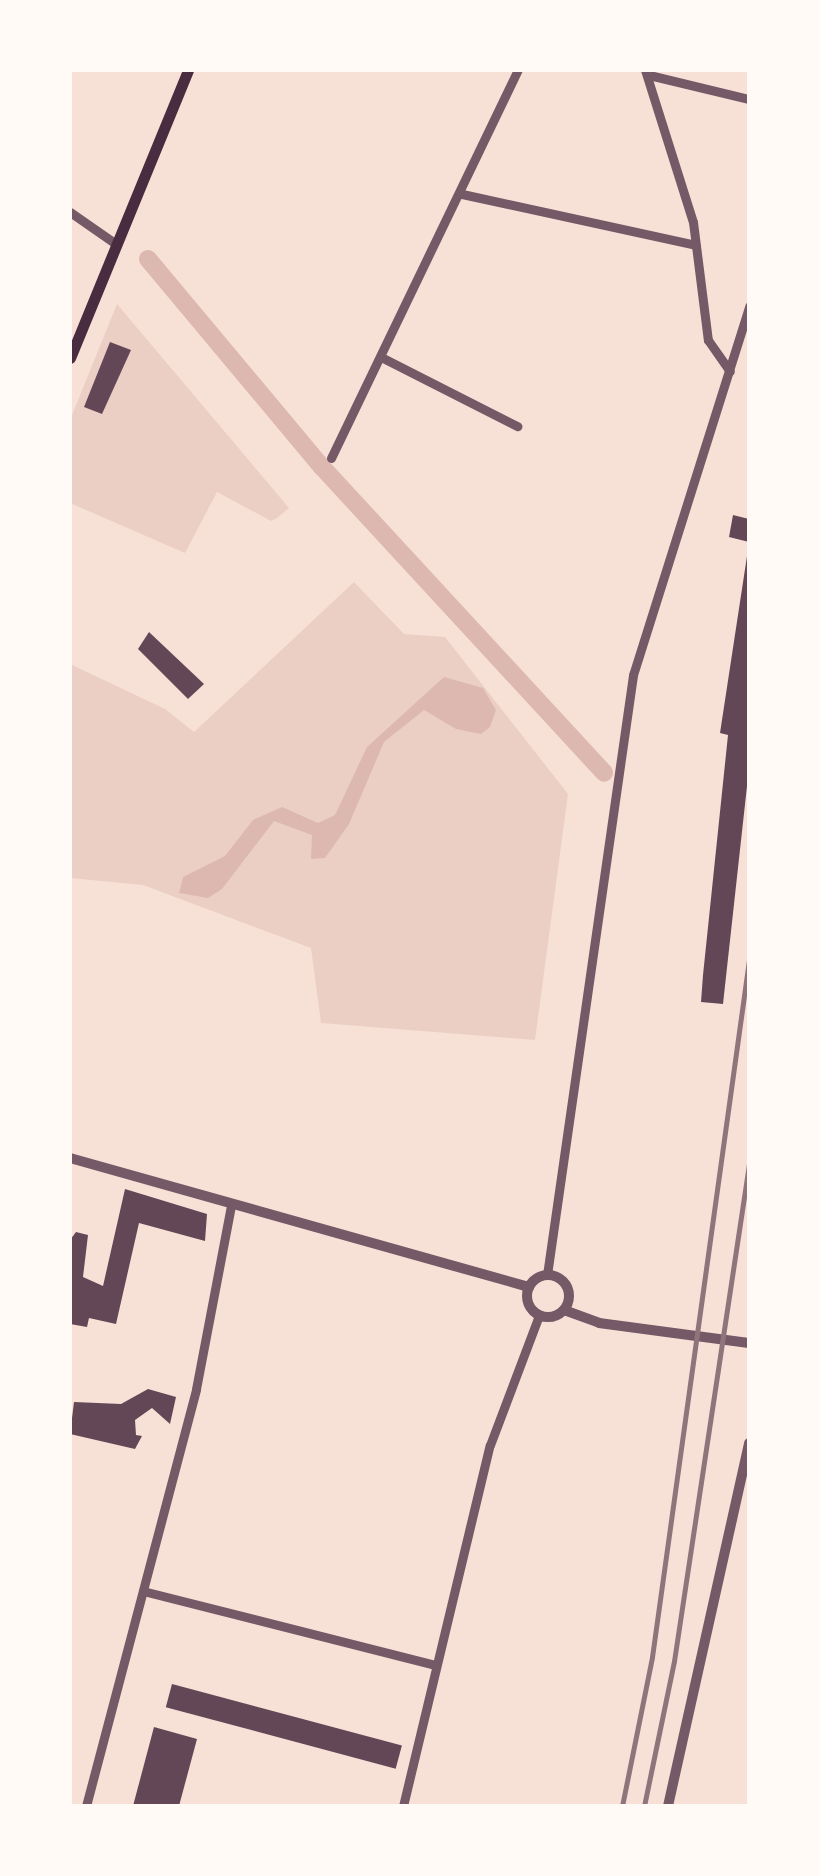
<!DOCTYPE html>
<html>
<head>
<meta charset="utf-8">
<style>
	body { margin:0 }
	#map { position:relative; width:819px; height:1876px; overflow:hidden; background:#f7e1d7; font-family:Mulish,sans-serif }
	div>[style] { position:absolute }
	.green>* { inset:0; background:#ebcfc5 }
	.water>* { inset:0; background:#dcb8b0 }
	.canal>* { height:18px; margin:-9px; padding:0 9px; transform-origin:9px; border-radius:9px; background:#dcb8b0 }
	.building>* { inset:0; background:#644757; transform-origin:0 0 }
	.minor>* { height:9px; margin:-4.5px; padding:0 4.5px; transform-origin:4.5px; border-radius:4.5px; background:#755966 }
	.tertiary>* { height:10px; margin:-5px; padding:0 5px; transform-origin:5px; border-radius:5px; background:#755966 }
	.tertiary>.ring { margin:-5px; padding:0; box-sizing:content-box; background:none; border:10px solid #755966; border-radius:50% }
	.secondary>* { height:11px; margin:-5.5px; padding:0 5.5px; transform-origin:5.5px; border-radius:5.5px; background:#4a2c40 }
	.rail>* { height:5px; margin:-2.5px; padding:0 2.5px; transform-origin:2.5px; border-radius:2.5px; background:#8f747c }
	span { translate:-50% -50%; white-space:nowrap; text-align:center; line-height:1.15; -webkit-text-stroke:10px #fffaf5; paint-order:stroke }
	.frame { position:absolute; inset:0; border:72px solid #fffaf5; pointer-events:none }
</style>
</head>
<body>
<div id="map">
	<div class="green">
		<i style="clip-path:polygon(117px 304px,289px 508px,277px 518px,271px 521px,217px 492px,185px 553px,70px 503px,70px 420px)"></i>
		<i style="clip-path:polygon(354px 582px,404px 634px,445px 637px,568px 794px,535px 1040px,321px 1023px,311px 948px,143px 885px,70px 878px,70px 664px,165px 709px,194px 732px)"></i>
	</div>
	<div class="water">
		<i style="clip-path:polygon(444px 677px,483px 688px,496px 710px,490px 727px,481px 734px,456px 729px,424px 710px,384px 742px,349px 824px,325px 858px,311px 859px,312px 835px,274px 821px,222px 889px,208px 898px,179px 893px,183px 877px,225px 856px,253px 820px,282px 807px,318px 823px,335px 815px,367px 747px)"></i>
	</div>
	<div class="canal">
		<i style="left:148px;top:259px;width:271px;rotate:50.1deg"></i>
		<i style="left:322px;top:467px;width:416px;rotate:47.3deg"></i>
	</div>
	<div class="building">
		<i style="clip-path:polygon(110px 342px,131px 350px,102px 414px,84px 407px)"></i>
		<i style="clip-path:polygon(733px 515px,749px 519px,749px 542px,729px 537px)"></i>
		<i style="clip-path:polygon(749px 543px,749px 768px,723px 1004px,701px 1002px,703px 975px,728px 735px,720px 733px)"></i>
		<i style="clip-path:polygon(149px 632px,204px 684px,188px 699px,138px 649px)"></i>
		<i style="clip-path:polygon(125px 1189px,207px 1214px,205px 1241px,139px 1223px,116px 1324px,89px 1318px,87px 1327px,70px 1324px,70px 1240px,76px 1232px,88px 1235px,83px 1277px,103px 1286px)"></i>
		<i style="clip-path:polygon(148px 1389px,176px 1397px,170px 1424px,152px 1408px,135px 1420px,136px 1435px,142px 1436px,135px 1449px,70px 1434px,74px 1402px,121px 1404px)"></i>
		<i style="left:172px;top:1684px;width:238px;height:24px;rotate:15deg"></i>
		<i style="clip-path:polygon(154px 1727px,197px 1739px,179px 1806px,133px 1806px)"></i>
	</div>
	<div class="minor">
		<i style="left:645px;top:70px;width:159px;rotate:72.5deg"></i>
		<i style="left:693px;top:222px;width:119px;rotate:82.8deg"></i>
		<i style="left:708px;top:340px;width:38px;rotate:55deg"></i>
		<i style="left:649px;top:75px;width:103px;rotate:13.5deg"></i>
		<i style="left:462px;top:194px;width:239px;rotate:12.3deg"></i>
		<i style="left:70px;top:212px;width:56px;rotate:34.8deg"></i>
		<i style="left:381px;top:357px;width:153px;rotate:26.9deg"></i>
		<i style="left:331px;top:458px;width:431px;rotate:-64.3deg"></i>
		<i style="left:547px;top:1275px;width:606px;rotate:-81.84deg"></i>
		<i style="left:633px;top:675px;width:387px;rotate:-72.5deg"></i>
		<i style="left:143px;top:1591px;width:301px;rotate:14.2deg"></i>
		<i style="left:86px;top:1806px;width:431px;rotate:-75.2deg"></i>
		<i style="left:196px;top:1389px;width:187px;rotate:-79.2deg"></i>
		<i style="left:403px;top:1806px;width:371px;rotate:-76.5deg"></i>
		<i style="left:490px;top:1445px;width:139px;rotate:-69.3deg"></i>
	</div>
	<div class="tertiary">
		<i style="left:70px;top:1158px;width:477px;rotate:15.7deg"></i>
		<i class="ring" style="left:527px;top:1275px;width:32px;height:32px"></i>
		<i style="left:564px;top:1310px;width:37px;rotate:20deg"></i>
		<i style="left:599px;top:1323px;width:151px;rotate:7.6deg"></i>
		<i style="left:668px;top:1806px;width:372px;rotate:-77.4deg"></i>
	</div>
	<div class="secondary">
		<i style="left:70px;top:358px;width:311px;rotate:-67.7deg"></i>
	</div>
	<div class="rail">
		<i style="left:622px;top:1806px;width:152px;rotate:-78.6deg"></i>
		<i style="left:652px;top:1657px;width:704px;rotate:-82.08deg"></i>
		<i style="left:644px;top:1806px;width:148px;rotate:-78.3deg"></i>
		<i style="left:674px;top:1661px;width:503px;rotate:-81.42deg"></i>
	</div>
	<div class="frame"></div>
</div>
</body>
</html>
